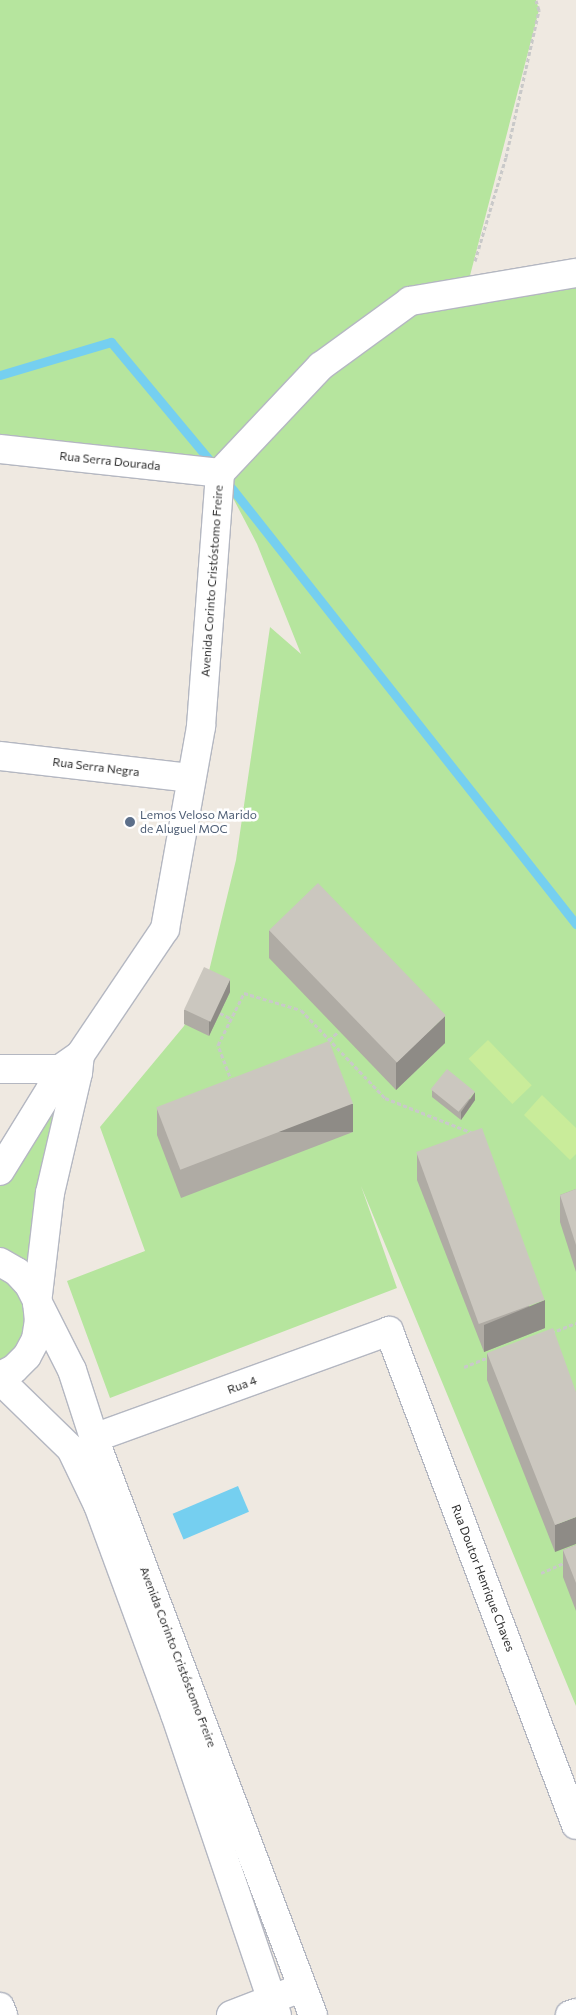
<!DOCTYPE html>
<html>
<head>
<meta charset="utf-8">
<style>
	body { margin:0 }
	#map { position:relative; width:576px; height:2015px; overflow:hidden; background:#efe9e1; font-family:Commissioner,sans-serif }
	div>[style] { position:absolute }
	.green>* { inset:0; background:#b6e59e }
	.pitch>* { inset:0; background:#c9ec9a; transform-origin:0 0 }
	.water>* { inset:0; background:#75cff0; transform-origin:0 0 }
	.stream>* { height:9px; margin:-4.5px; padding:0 4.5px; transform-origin:4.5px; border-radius:4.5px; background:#75cff0 }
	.path>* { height:3px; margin-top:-1.5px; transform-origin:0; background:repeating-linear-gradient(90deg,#c9c9c9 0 4px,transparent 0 6.5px) }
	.roads { filter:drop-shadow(1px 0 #b4b7c1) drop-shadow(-1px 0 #b4b7c1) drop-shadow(0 1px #b4b7c1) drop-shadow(0 -1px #b4b7c1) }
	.minor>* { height:28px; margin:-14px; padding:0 14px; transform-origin:14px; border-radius:14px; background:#fff }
	.wall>* { inset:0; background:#afaba4 }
	.shaded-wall>* { inset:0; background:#8e8b86; transform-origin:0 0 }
	.building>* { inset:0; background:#cbc7bf; transform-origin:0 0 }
	.dots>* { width:14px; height:14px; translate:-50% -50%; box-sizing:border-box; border:2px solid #fff; border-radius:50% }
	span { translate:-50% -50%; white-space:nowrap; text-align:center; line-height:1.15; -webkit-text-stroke:5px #fff; paint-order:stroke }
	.street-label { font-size:12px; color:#2e2e2e }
	.service-label { font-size:12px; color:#4e5e75 }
	.left { translate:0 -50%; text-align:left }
</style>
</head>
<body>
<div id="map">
	<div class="green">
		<i style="clip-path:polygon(0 0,536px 0,539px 10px,466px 291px,576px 273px,576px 1706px,361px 1186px,397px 1288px,110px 1398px,67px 1281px,145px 1251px,100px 1127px,184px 1026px,209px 971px,236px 860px,270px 627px,301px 654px,257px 544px,220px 473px,0 449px)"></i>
		<i style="clip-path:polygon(65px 1094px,32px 1278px,0 1257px,0 1184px,37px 1127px)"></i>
		<i style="clip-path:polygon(0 1268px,19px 1281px,30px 1336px,0 1369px)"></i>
	</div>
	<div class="pitch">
		<i style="left:488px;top:1040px;width:63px;height:27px;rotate:46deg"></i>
		<i style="clip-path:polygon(542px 1095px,576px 1128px,576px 1154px,570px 1160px,524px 1115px)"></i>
	</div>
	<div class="water">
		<i style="left:238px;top:1486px;width:28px;height:71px;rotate:67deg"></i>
	</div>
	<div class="stream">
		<i style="left:0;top:375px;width:116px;rotate:-16.6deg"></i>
		<i style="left:111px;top:342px;width:163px;rotate:50.2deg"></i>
		<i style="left:226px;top:481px;width:565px;rotate:51.69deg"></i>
	</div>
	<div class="path">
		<i style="left:475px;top:261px;width:109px;rotate:-73.4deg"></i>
		<i style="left:506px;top:157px;width:151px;rotate:-77.3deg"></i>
		<i style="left:539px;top:10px;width:10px;rotate:-107deg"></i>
		<i style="left:220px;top:1013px;width:13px;rotate:27deg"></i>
		<i style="left:329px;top:1040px;width:13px;rotate:-42deg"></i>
		<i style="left:232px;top:1082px;width:40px;rotate:-111deg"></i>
		<i style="left:218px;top:1045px;width:58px;rotate:-63.4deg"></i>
		<i style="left:244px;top:993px;width:59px;rotate:16.6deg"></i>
		<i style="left:301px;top:1010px;width:122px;rotate:46.3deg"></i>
		<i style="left:385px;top:1098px;width:95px;rotate:21.7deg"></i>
		<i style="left:551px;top:1333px;width:27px;rotate:-22deg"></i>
		<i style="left:464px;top:1367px;width:27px;rotate:-22deg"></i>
		<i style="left:541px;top:1573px;width:27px;rotate:-24deg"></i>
	</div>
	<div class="roads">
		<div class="minor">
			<i style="left:0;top:449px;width:221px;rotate:6.2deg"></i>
			<i style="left:0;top:756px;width:192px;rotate:6.6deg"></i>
			<i style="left:0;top:1069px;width:60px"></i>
			<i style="left:60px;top:1069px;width:16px;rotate:11deg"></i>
			<i style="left:0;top:1171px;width:95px;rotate:-58.3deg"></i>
			<i style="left:50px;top:1090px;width:23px;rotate:-65deg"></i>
			<i style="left:60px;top:1069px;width:24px;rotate:-35deg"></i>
			<i style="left:80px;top:1055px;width:152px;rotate:-56deg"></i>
			<i style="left:165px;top:929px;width:206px;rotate:-79.9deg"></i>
			<i style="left:201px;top:726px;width:254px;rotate:-85.7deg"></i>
			<i style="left:220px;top:473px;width:147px;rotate:-46.7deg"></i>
			<i style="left:321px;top:366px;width:110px;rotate:-36.1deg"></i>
			<i style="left:410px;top:301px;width:168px;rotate:-9.6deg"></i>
			<i style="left:0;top:1262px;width:20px;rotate:30deg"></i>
			<i style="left:17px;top:1272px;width:18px;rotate:47deg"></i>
			<i style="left:29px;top:1285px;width:95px;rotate:63.2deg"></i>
			<i style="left:72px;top:1370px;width:71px;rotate:72.1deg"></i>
			<i style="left:94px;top:1438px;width:617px;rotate:69.22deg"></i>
			<i style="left:0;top:1376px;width:16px;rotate:-27deg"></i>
			<i style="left:14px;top:1369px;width:18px;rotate:-45deg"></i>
			<i style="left:27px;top:1356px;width:19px;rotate:-62deg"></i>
			<i style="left:36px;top:1339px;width:18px;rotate:-81deg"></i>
			<i style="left:39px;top:1321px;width:18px;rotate:-96deg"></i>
			<i style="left:37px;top:1303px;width:111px;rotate:-83.3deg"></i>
			<i style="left:50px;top:1193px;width:123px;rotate:-76.9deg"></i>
			<i style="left:78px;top:1073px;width:18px;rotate:-84deg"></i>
			<i style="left:0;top:1380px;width:99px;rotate:44.2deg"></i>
			<i style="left:71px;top:1449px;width:62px;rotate:64.3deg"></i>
			<i style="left:98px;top:1505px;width:223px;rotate:69.8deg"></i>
			<i style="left:175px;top:1714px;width:318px;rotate:71.3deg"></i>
			<i style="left:94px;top:1438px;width:314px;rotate:-19.9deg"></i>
			<i style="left:389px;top:1331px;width:528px;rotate:69.27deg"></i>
			<i style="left:0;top:2007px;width:9px;rotate:69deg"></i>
			<i style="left:231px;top:2015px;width:61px;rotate:-21.1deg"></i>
			<i style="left:570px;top:2015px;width:6px;rotate:-18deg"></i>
		</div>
	</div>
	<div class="wall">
		<i style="clip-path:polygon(269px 930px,445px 1043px,396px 1090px,269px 958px)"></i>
		<i style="clip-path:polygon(230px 992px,209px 1036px,184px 1024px,184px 1010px)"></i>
		<i style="clip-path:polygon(432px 1090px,475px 1100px,461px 1120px,432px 1097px)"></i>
		<i style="clip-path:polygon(157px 1108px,353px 1132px,181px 1198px,157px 1135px)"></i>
		<i style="clip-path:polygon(417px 1153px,545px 1328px,484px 1352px,417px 1180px)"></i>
		<i style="clip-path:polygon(576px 1189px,576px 1272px,560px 1222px,560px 1195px)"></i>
		<i style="clip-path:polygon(487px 1353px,576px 1392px,555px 1552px,487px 1380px)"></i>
		<i style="clip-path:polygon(576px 1545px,576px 1611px,563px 1577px,563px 1550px)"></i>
	</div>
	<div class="shaded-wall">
		<i style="clip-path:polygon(230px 979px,230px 992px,209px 1036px,209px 1022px)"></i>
		<i style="clip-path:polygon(445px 1016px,445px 1043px,396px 1090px,396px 1063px)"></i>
		<i style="clip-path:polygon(475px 1092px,475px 1100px,461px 1120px,461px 1112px)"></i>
		<i style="left:353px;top:1104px;width:28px;height:185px;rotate:90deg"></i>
		<i style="clip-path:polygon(545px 1300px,545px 1328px,484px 1352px,484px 1325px)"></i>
		<i style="clip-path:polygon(576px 1517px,576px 1544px,555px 1552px,555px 1525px)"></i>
	</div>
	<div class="building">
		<i style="left:318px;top:883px;width:184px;height:68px;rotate:46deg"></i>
		<i style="left:204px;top:967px;width:29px;height:47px;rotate:25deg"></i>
		<i style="left:329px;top:1041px;width:67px;height:185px;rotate:69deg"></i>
		<i style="left:447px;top:1069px;width:36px;height:26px;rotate:39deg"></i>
		<i style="left:482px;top:1128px;width:183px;height:70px;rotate:70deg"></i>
		<i style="clip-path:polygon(576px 1189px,576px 1245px,560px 1195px)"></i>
		<i style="clip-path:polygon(553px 1328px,576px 1392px,576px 1517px,555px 1525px,487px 1353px)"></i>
		<i style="clip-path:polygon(576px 1545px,576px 1583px,563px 1550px)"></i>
	</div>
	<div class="dots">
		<i style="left:130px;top:822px;background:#5c6f8a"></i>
	</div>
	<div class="street-label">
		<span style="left:110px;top:461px;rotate:6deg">Rua Serra Dourada</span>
		<span style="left:212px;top:581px;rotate:-86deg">Avenida Corinto Cristóstomo Freire</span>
		<span style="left:96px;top:767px;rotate:7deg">Rua Serra Negra</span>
		<span style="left:242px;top:1385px;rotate:-20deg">Rua 4</span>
		<span style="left:483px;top:1578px;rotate:69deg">Rua Doutor Henrique Chaves</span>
		<span style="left:178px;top:1657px;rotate:69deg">Avenida Corinto Cristóstomo Freire</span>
	</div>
	<div class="service-label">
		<span class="left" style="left:140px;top:822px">Lemos Veloso Marido<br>de Aluguel MOC</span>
	</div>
</div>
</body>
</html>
